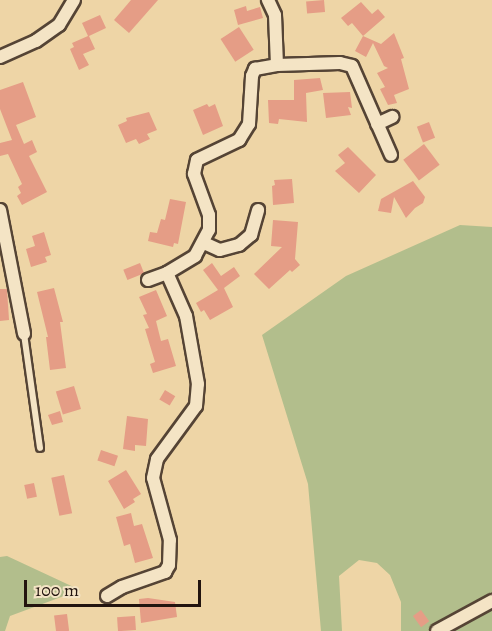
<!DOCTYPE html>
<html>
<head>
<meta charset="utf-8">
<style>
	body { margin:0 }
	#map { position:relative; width:492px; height:631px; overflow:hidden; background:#eed5a6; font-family:Alegreya,serif }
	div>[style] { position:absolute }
	.green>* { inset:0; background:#b2be8c }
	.building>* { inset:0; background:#e59d86; transform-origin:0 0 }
	.roads { filter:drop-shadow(2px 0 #554435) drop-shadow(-2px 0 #554435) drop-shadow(0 2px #554435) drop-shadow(0 -2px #554435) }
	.service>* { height:6px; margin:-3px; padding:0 3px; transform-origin:3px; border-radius:3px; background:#f4e4c5 }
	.minor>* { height:12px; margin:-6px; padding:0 6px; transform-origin:6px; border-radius:6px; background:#f4e4c5 }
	span { translate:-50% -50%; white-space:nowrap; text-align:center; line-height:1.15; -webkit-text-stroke:4.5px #f4e4c5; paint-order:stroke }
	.scale { position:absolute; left:24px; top:580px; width:177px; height:27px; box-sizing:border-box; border:3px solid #22140f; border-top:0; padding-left:8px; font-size:18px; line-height:21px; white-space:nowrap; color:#22140f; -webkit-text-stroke:4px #f4e4c5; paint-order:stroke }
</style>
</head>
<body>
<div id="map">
	<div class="green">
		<i style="clip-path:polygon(460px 225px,492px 227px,492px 631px,401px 631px,401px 602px,390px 575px,377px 563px,359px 560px,339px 576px,342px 631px,321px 631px,308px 484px,262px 335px,346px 276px)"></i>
		<i style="clip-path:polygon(7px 556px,80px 590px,10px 616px,5px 631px,0 631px,0 557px)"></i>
	</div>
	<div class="building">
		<i style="clip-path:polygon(131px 0,158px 0,129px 33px,114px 20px)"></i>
		<i style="left:324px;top:0;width:12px;height:18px;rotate:85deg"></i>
		<i style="clip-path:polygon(361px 2px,372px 14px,378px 9px,385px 17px,363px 36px,352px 23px,348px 26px,341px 18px)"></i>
		<i style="clip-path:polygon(246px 6px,247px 11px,260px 7px,263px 18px,238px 25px,234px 10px)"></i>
		<i style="clip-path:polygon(100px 15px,106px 28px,89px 36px,95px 49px,83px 54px,89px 65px,79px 70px,70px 49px,74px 47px,72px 43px,88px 36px,82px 23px)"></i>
		<i style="left:239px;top:27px;width:27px;height:22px;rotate:57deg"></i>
		<i style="clip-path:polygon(394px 33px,404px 58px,401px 59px,409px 89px,394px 95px,397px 103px,388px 105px,380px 89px,385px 87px,377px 73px,388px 68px,384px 66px,373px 43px,366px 57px,355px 51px,363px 36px,381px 44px)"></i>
		<i style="clip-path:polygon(320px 78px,323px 90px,306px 93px,307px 122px,279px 119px,278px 124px,269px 123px,268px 100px,294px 100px,294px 80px)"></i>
		<i style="clip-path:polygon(23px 82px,36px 117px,16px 125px,24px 144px,32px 140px,37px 152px,29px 156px,47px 192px,22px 205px,17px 196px,21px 193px,18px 187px,22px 184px,8px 154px,0 156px,0 143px,12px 140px,0 109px,0 90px)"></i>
		<i style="clip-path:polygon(350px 92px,352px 108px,348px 107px,351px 115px,326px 118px,323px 93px)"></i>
		<i style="clip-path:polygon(207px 104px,209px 107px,215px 104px,223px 126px,203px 135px,193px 110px)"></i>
		<i style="clip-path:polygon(149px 112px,157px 130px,147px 134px,150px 139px,139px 144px,136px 139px,126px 143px,118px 125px,127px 121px,126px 118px)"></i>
		<i style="left:429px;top:122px;width:17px;height:13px;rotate:69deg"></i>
		<i style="left:424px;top:144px;width:26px;height:26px;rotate:53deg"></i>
		<i style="clip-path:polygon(348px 147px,376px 175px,359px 193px,335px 171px,345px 163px,338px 155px)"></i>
		<i style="clip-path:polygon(292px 179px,294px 203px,273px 205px,272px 186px,275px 185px,274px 180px)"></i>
		<i style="clip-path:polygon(413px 181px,425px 197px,423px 203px,415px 208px,406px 218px,394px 197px,391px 213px,378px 211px,381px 199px)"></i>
		<i style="clip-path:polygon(170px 199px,186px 202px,178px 244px,174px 243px,173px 247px,148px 241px,150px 232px,157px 233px,161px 219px,165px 220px)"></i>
		<i style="clip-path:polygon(273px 220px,298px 222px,295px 259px,300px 265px,292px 272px,290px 270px,269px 289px,254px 274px,282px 247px,271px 246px)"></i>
		<i style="clip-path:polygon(44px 232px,51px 255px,45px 257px,47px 262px,31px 267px,26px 249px,35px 246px,32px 236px)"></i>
		<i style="left:140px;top:263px;width:11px;height:18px;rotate:68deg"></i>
		<i style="clip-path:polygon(212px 263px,221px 276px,234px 267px,240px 276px,224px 288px,233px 307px,210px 320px,204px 310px,201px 312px,196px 303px,218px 290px,203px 270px)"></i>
		<i style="clip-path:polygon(54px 288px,63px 322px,60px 322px,66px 368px,50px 370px,46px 337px,48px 337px,37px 292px)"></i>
		<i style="clip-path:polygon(0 289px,7px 289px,9px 320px,0 321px)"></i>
		<i style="clip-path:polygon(156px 290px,167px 316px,156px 321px,161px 341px,168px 339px,176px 366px,153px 373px,150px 364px,155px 362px,145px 329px,149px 328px,143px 315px,147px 314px,139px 297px)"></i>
		<i style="left:74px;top:386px;width:24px;height:19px;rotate:73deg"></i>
		<i style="left:165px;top:390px;width:12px;height:11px;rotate:31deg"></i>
		<i style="clip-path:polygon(60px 411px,63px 422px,52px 425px,48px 415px)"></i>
		<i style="clip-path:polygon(127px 416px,148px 419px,146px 446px,135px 445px,135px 451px,123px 449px)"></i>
		<i style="left:101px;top:450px;width:18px;height:11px;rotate:19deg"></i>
		<i style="clip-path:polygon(126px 470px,141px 494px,133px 499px,135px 502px,124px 509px,108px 481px)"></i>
		<i style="left:64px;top:475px;width:39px;height:13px;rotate:78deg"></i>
		<i style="left:34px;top:483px;width:14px;height:10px;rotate:78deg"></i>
		<i style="clip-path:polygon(131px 513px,134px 526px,142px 524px,153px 558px,135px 563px,130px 544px,124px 546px,116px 517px)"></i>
		<i style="clip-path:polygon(148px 598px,175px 602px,177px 617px,141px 623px,139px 599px)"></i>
		<i style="left:421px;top:610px;width:14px;height:10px;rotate:54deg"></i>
		<i style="left:67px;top:614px;width:17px;height:13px;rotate:83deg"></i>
		<i style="left:135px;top:616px;width:14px;height:18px;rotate:86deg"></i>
	</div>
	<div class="roads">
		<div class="service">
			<i style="left:24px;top:334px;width:115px;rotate:82deg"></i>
		</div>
		<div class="minor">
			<i style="left:0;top:57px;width:39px;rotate:-24deg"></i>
			<i style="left:36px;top:41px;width:28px;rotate:-35deg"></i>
			<i style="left:59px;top:25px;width:29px;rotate:-59deg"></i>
			<i style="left:277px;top:65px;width:63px;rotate:-1.8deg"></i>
			<i style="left:340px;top:63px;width:12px;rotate:14deg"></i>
			<i style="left:352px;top:66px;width:97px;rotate:66.3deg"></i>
			<i style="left:377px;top:124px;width:17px;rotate:-25deg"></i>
			<i style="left:0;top:210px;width:126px;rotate:79deg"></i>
			<i style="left:204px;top:243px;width:17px;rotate:24deg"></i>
			<i style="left:220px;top:250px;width:20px;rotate:-15deg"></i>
			<i style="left:239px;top:245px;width:16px;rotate:-40deg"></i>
			<i style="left:251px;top:235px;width:26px;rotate:-74deg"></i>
			<i style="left:148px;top:280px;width:20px;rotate:-20deg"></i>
			<i style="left:107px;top:596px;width:17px;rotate:-31deg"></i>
			<i style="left:122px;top:587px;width:46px;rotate:-19.2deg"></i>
			<i style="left:165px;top:572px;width:8px;rotate:-60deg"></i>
			<i style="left:169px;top:565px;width:25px;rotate:-88deg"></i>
			<i style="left:170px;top:540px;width:64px;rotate:-105.3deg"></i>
			<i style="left:153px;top:478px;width:19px;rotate:-78deg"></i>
			<i style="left:157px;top:459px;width:66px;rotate:-53.7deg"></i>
			<i style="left:196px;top:406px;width:22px;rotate:-85deg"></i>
			<i style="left:198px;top:384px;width:69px;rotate:-100deg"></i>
			<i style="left:186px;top:316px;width:47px;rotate:-113.8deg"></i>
			<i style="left:167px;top:273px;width:33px;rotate:-31deg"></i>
			<i style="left:195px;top:256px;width:30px;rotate:-62deg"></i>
			<i style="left:209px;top:230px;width:15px;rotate:-90deg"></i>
			<i style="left:209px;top:215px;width:44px;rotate:-110.1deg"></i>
			<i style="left:194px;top:174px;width:14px;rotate:-78deg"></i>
			<i style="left:197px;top:160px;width:47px;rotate:-25.5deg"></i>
			<i style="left:239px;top:140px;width:19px;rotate:-58deg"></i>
			<i style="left:249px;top:124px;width:48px;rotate:-86.4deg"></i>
			<i style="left:252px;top:76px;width:8px;rotate:-67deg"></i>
			<i style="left:255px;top:69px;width:22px;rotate:-10deg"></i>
			<i style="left:277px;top:65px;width:50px;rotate:-92.3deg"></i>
			<i style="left:275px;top:15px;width:17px;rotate:-115deg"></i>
			<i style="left:437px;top:631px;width:63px;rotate:-28.6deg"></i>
		</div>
	</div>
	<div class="scale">100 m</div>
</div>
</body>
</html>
